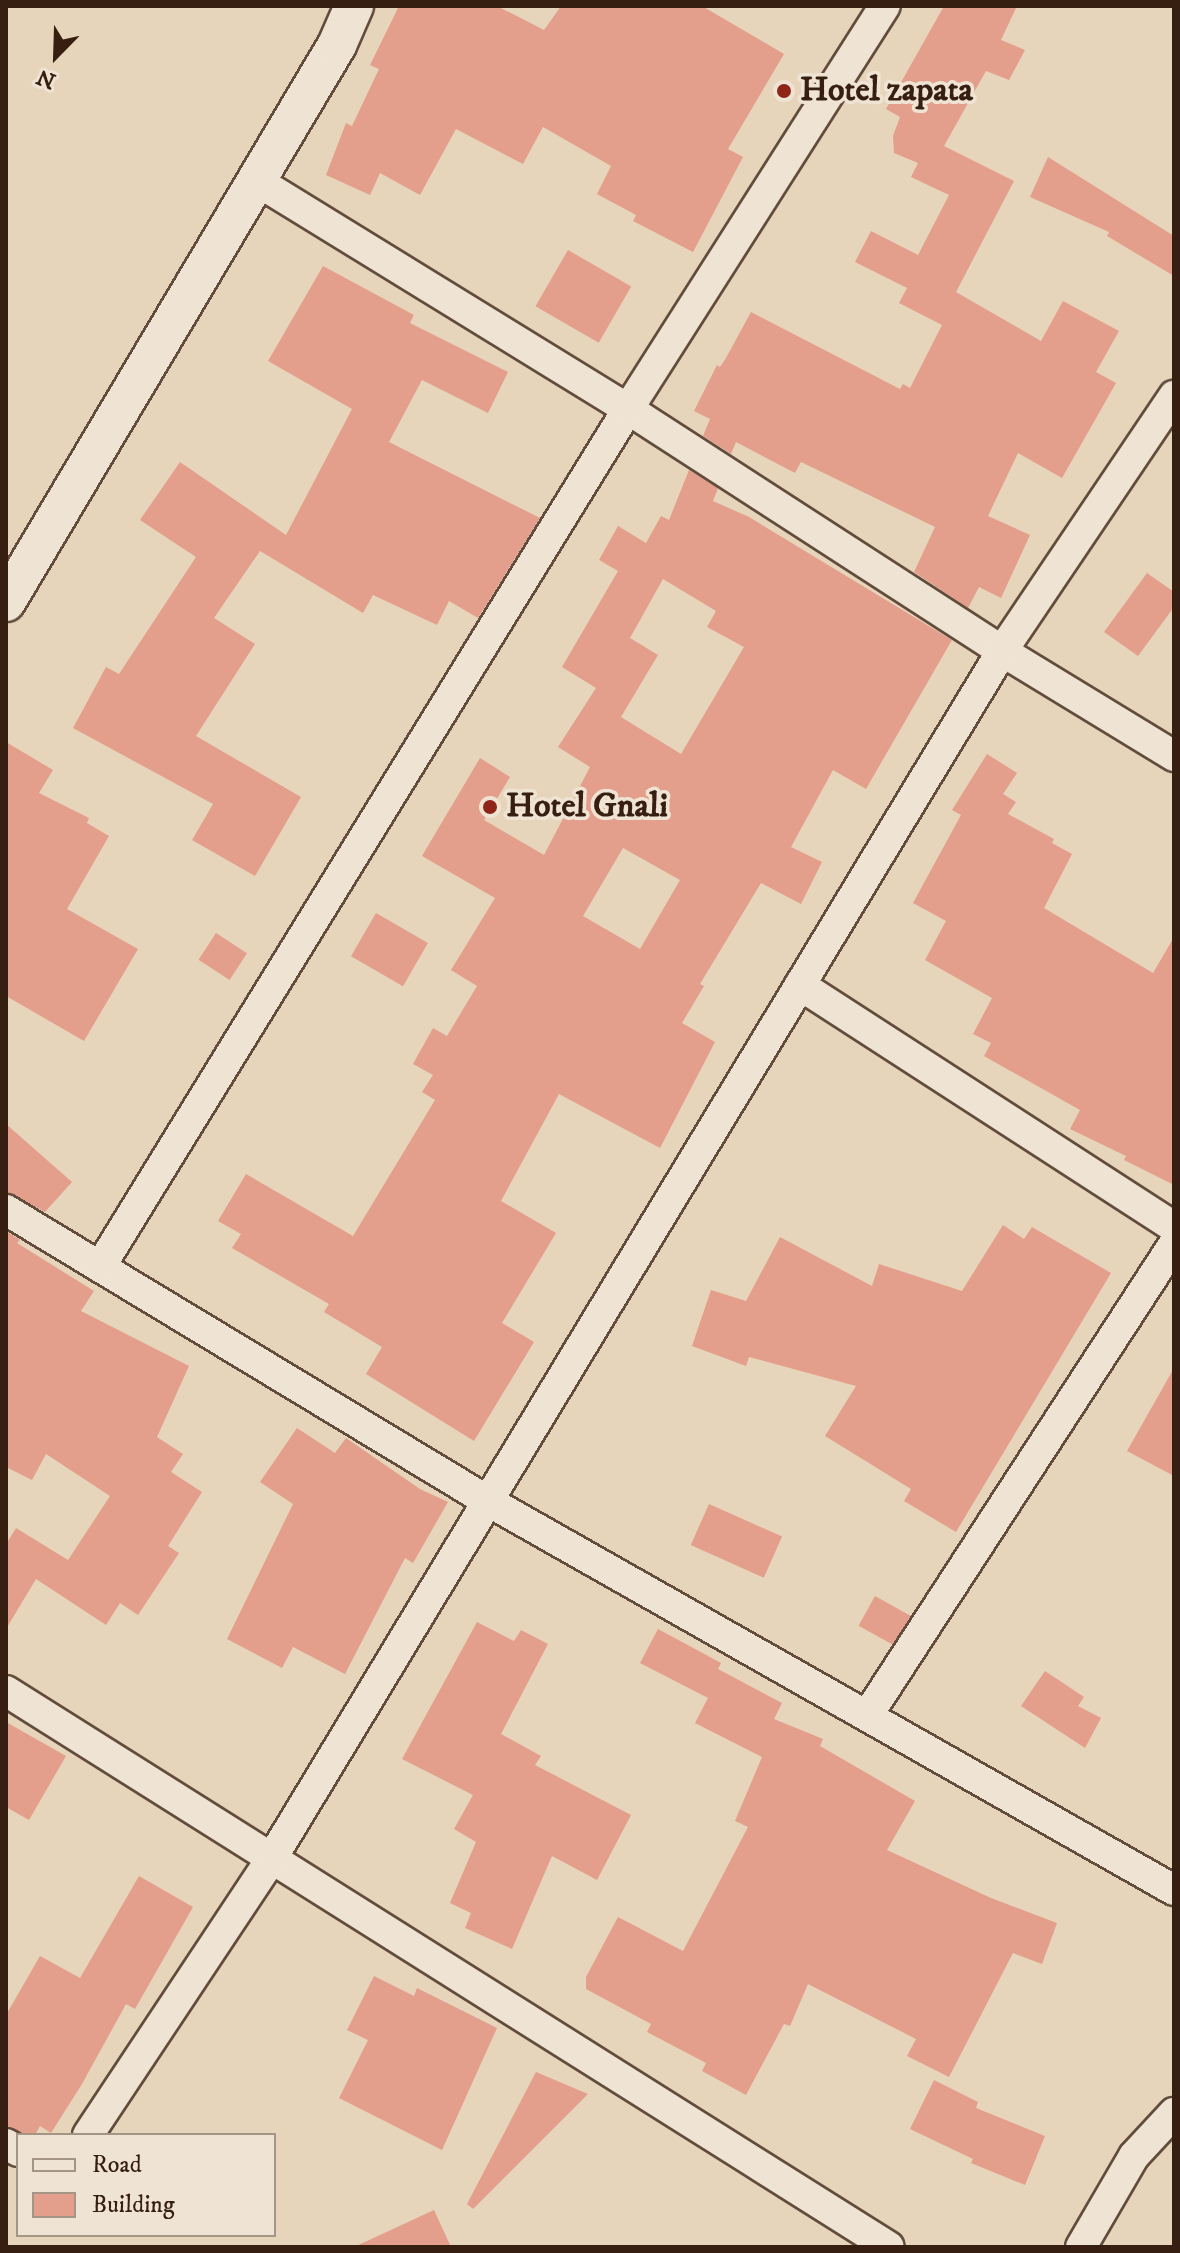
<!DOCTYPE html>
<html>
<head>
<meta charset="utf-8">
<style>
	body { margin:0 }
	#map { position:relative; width:1180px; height:2253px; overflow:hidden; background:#e6d5bb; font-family:"IM FELL DW Pica",serif }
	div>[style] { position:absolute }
	.building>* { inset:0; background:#e49e8c; transform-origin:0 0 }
	.roads { filter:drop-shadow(2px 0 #624c3c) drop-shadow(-2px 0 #624c3c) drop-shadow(0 2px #624c3c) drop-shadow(0 -2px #624c3c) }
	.minor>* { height:30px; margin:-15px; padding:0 15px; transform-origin:15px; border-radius:15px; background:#efe4d3 }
	.tertiary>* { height:38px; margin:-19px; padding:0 19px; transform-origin:19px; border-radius:19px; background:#efe4d3 }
	.dots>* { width:22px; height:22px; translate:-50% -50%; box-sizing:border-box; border:4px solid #efe4d3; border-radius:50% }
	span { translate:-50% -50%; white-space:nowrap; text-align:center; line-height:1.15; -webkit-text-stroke:7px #efe4d3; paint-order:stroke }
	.poi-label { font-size:34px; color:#361e11; font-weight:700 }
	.left { translate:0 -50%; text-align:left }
	.frame { position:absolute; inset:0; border:8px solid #361e11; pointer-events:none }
	.legend { position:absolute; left:16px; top:2133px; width:260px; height:104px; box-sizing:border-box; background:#efe4d3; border:2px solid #a59585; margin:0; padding:10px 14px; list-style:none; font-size:24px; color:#361e11 }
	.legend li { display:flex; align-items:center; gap:16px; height:40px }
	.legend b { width:40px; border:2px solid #a59585 }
	.north { position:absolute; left:16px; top:16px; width:80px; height:80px; -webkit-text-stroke:6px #efe4d3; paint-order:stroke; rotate:203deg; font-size:22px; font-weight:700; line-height:32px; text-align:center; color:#361e11 }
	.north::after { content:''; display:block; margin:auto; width:28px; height:36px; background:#361e11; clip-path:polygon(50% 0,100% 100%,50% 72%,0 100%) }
</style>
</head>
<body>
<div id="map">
	<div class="building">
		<i style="clip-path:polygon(399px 6px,497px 6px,544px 30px,561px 6px,702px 6px,784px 54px,728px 149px,743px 157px,693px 252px,633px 221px,636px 215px,597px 194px,611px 166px,543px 127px,523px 164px,456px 129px,420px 195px,380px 173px,370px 195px,326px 175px,346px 123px,352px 126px,379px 69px,370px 65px)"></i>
		<i style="clip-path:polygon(944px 6px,1017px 6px,1001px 40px,1025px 50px,1009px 80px,986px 71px,944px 146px,1014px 181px,956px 292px,1041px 341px,1063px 301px,1119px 331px,1096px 372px,1116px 383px,1062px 478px,1018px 453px,988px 516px,1030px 535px,1001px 598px,979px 587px,968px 608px,914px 572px,935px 527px,801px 462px,795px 473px,736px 442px,731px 454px,703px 436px,710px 419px,694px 411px,717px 365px,720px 367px,726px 358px,751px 312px,900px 389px,903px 384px,910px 388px,942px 325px,899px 303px,907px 288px,855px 262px,871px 231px,918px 255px,949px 195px,911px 177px,918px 163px,894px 153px,893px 136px,900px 117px,886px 109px)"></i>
		<i style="clip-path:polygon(1048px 157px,1174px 236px,1174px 276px,1107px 236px,1109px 232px,1030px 197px)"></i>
		<i style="left:568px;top:250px;width:73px;height:65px;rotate:30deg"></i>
		<i style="clip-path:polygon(323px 266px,414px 315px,410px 323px,508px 372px,488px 413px,422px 380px,389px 442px,540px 518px,478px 618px,449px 601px,437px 625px,373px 595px,363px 613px,260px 551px,214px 618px,255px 644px,196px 736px,301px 797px,255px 876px,192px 840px,213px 804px,73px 728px,106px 667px,119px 674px,196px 557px,140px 520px,180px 462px,286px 535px,352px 409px,268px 361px)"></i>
		<i style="clip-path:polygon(evenodd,689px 470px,718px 488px,713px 501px,749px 517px,952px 640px,866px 789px,833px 770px,791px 847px,822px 862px,801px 904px,761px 883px,700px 984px,704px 986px,682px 1023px,715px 1042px,660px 1148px,559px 1094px,501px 1201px,556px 1233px,502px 1323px,534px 1342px,474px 1441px,366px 1374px,382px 1347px,324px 1312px,329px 1304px,232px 1248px,241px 1234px,218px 1221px,246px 1174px,353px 1236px,435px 1100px,422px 1092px,433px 1075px,413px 1064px,433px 1028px,447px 1036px,477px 986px,451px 970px,495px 898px,422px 856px,480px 758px,510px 777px,484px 820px,544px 855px,590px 767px,558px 747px,596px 688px,562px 667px,618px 571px,599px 560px,618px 526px,646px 543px,661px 516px,669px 520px,689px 470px,663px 579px,716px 611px,707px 627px,744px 647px,681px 754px,621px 717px,658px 655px,630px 638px,663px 579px,689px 470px,623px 848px,680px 880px,640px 949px,583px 916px,623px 848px)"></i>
		<i style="clip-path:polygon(1147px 573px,1174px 592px,1174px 607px,1138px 656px,1104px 632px)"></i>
		<i style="clip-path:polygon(6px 742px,53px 770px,39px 793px,89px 818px,87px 823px,109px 836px,67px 909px,138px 949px,84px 1041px,6px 996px)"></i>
		<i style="clip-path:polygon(987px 754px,1017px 773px,1003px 794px,1016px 802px,1008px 814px,1054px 839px,1052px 843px,1072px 854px,1044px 908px,1153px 973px,1174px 937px,1174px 1185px,1124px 1160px,1126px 1156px,1070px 1129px,1080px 1110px,984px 1056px,991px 1043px,973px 1034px,992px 998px,925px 960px,946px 921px,913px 903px,961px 815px,952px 810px)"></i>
		<i style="left:376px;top:913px;width:60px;height:50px;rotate:30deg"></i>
		<i style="left:216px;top:933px;width:37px;height:32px;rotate:33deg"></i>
		<i style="clip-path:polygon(6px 1124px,72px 1182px,45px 1212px,6px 1192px)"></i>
		<i style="clip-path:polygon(1003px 1225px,1024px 1239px,1032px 1227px,1111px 1273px,956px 1532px,904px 1501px,911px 1489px,825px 1436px,856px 1386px,749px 1357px,746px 1366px,692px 1346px,711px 1290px,746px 1301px,780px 1237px,872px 1286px,879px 1264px,962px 1291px)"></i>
		<i style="clip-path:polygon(6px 1231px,20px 1240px,17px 1243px,94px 1291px,81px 1311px,189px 1366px,157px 1437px,183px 1454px,171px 1472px,202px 1492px,168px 1546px,179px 1553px,138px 1615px,120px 1603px,106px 1625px,36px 1579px,6px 1629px,6px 1544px,16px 1528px,68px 1560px,110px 1496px,46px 1454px,32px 1480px,6px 1467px)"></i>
		<i style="clip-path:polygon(1174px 1368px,1174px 1476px,1127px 1451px)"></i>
		<i style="clip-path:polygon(297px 1428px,335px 1453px,346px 1438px,420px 1489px,448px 1502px,413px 1563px,405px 1558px,345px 1674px,293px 1647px,282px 1668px,227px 1639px,293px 1504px,260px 1482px)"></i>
		<i style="left:709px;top:1504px;width:80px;height:45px;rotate:24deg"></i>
		<i style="left:875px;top:1596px;width:41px;height:34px;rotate:29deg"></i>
		<i style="clip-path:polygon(477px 1622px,514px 1641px,521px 1630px,548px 1644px,501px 1734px,541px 1756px,535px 1765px,631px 1815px,597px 1880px,552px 1856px,512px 1949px,465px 1928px,471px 1913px,450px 1903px,476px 1842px,454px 1829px,473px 1795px,402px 1759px)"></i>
		<i style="clip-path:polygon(658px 1629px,721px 1663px,718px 1669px,782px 1703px,774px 1719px,823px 1739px,820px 1746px,915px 1801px,887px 1850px,991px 1898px,1057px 1923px,1042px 1964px,1013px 1953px,949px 2077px,907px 2056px,916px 2039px,808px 1984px,790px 2026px,784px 2024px,746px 2095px,702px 2071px,706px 2063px,647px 2032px,651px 2024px,586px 1989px,586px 1977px,618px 1917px,683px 1951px,748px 1827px,735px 1821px,762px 1757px,695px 1723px,708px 1698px,640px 1663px)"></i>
		<i style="clip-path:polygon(1045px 1671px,1084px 1697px,1078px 1706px,1101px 1718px,1085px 1748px,1021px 1706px)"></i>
		<i style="clip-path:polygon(6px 1722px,66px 1756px,29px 1820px,6px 1807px)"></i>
		<i style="clip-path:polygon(139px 1876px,193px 1907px,135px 2009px,126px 2004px,82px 2084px,51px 2133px,40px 2126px,35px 2135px,26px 2135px,6px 2126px,6px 2015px,40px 1956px,80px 1978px)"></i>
		<i style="clip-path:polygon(374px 1976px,414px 1996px,417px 1988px,497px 2028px,442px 2150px,339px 2098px,368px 2040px,347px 2030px)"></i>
		<i style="clip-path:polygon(536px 2072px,588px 2094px,473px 2209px,467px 2204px)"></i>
		<i style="clip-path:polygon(934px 2080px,978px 2102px,976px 2108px,1045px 2136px,1025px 2185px,971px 2163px,973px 2159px,910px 2129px)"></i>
		<i style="clip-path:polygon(434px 2210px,451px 2247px,354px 2247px)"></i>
	</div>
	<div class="roads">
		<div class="minor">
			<i style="left:257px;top:181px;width:435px;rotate:31.6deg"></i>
			<i style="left:628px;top:409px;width:445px;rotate:32.9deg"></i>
			<i style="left:1002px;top:651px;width:202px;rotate:31.4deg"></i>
			<i style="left:800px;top:985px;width:445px;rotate:32.9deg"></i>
			<i style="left:6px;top:1210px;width:561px;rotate:31.14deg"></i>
			<i style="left:486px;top:1500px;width:791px;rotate:29.55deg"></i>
			<i style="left:100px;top:1267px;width:1007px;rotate:-58.39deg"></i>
			<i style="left:628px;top:409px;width:478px;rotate:-57.5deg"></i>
			<i style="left:6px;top:1691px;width:1043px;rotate:32.2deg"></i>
			<i style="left:867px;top:1716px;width:563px;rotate:-56.96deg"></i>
			<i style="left:88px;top:2135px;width:333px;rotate:-56.4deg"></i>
			<i style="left:272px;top:1858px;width:1411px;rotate:-58.83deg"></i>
			<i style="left:1002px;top:651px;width:308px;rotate:-56deg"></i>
			<i style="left:6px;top:2144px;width:14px;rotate:30deg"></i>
			<i style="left:1081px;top:2247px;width:105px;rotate:-59.8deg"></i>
			<i style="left:1134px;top:2156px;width:59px;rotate:-47.1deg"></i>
		</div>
		<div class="tertiary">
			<i style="left:6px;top:602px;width:648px;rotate:-59.28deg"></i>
			<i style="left:337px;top:45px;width:43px;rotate:-66.4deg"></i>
		</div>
	</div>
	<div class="dots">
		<i style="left:784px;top:91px;background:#8f2418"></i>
		<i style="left:490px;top:807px;background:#8f2418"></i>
	</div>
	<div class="poi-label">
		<span class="left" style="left:800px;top:91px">Hotel zapata</span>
		<span class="left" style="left:506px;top:807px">Hotel Gnali</span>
	</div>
	<div class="frame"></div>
	<ul class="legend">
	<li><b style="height:10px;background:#efe4d3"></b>Road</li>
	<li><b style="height:22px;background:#e49e8c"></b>Building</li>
	</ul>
	<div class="north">N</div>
</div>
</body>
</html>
